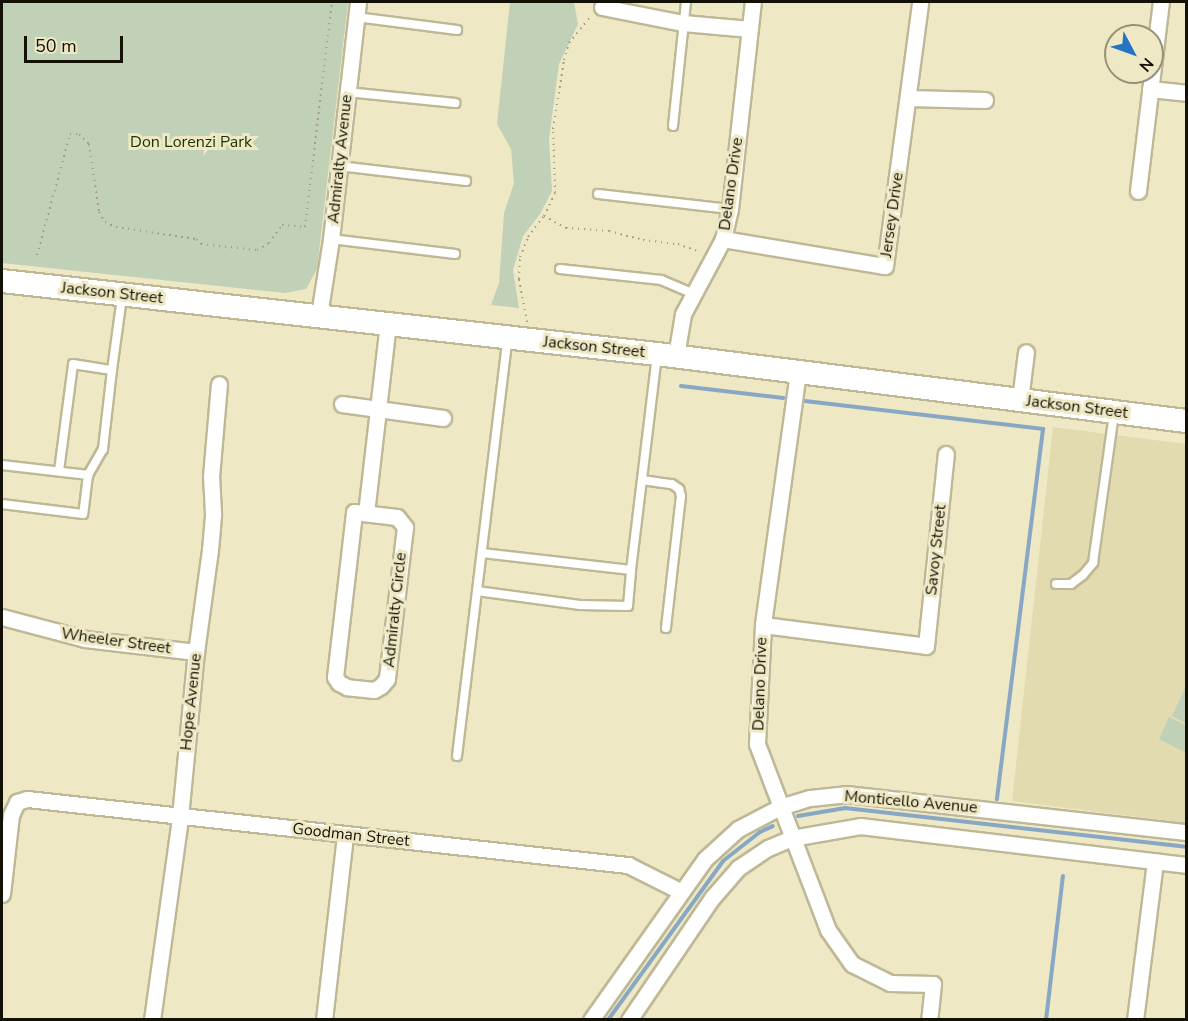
<!DOCTYPE html>
<html>
<head>
<meta charset="utf-8">
<style>
	body { margin:0 }
	#map { position:relative; width:1188px; height:1021px; overflow:hidden; background:#eee8c4; font-family:"Nunito Sans",sans-serif }
	div>[style] { position:absolute }
	.built>* { inset:0; background:#e3dbb0 }
	.green>* { inset:0; background:#c1d1b8 }
	.stream>* { height:4px; margin:-2px; padding:0 2px; transform-origin:2px; border-radius:2px; background:#88a7c4 }
	.path>* { height:2px; margin-top:-1px; transform-origin:0; background:repeating-linear-gradient(90deg,#a39e82 0 1.5px,transparent 0 6px) }
	.roads { filter:drop-shadow(2px 0 #beb896) drop-shadow(-2px 0 #beb896) drop-shadow(0 2px #beb896) drop-shadow(0 -2px #beb896) }
	.service>* { height:8px; margin:-4px; padding:0 4px; transform-origin:4px; border-radius:4px; background:#fff }
	.minor>* { height:15px; margin:-7.5px; padding:0 7.5px; transform-origin:7.5px; border-radius:7.5px; background:#fff }
	.secondary>* { height:22px; margin:-11px; padding:0 11px; transform-origin:11px; border-radius:11px; background:#fff }
	span { translate:-50% -50%; white-space:nowrap; text-align:center; line-height:1.15; -webkit-text-stroke:6px #eee8c4; paint-order:stroke }
	.park-label { font-size:16px; color:#1a3500 }
	.street-label { font-size:16px; color:#131105 }
	.frame { position:absolute; inset:0; border:3px solid #131105; pointer-events:none }
	.north { position:absolute; left:1104px; top:24px; width:60px; height:60px; box-sizing:border-box; background:#eee8c4; border:2px solid #969278; border-radius:50%; rotate:131deg; font-size:16px; font-weight:700; line-height:24px; text-align:center; color:#131105 }
	.north::after { content:''; display:block; margin:auto; width:21px; height:27px; background:#2474c3; clip-path:polygon(50% 0,100% 100%,50% 72%,0 100%) }
	.scale { position:absolute; left:24px; top:36px; width:99px; height:27px; box-sizing:border-box; border:3px solid #131105; border-top:0; padding-left:8px; font-size:18px; line-height:21px; white-space:nowrap; color:#131105; -webkit-text-stroke:4px #eee8c4; paint-order:stroke }
</style>
</head>
<body>
<div id="map">
	<div class="built">
		<i style="clip-path:polygon(1053px 427px,1186px 444px,1186px 823px,1012px 801px)"></i>
	</div>
	<div class="green">
		<i style="clip-path:polygon(2px 2px,348px 2px,317px 269px,306px 289px,285px 293px,2px 263px)"></i>
		<i style="clip-path:polygon(510px 2px,574px 2px,578px 24px,559px 64px,549px 139px,552px 191px,540px 214px,523px 236px,513px 270px,519px 308px,491px 305px,499px 283px,504px 213px,514px 183px,511px 149px,497px 124px)"></i>
		<i style="clip-path:polygon(1185px 688px,1186px 689px,1186px 723px,1172px 716px)"></i>
		<i style="clip-path:polygon(1169px 717px,1186px 725px,1186px 753px,1159px 739px)"></i>
	</div>
	<div class="stream">
		<i style="left:681px;top:386px;width:103px;rotate:6.7deg"></i>
		<i style="left:805px;top:401px;width:240px;rotate:6.7deg"></i>
		<i style="left:1043px;top:429px;width:373px;rotate:97.1deg"></i>
		<i style="left:798px;top:816px;width:48px;rotate:-9.7deg"></i>
		<i style="left:845px;top:808px;width:343px;rotate:6.5deg"></i>
		<i style="left:608px;top:1020px;width:196px;rotate:-54.1deg"></i>
		<i style="left:723px;top:861px;width:47px;rotate:-38.1deg"></i>
		<i style="left:760px;top:832px;width:14px;rotate:-25deg"></i>
		<i style="left:1046px;top:1020px;width:145px;rotate:-83.3deg"></i>
	</div>
	<div class="path">
		<i style="left:544px;top:216px;width:25px;rotate:-64deg"></i>
		<i style="left:555px;top:193px;width:64px;rotate:-91.8deg"></i>
		<i style="left:553px;top:129px;width:70px;rotate:-80.9deg"></i>
		<i style="left:564px;top:60px;width:18px;rotate:-74deg"></i>
		<i style="left:569px;top:43px;width:35px;rotate:-51deg"></i>
		<i style="left:37px;top:255px;width:125px;rotate:-74.7deg"></i>
		<i style="left:70px;top:134px;width:9px"></i>
		<i style="left:79px;top:134px;width:14px;rotate:45deg"></i>
		<i style="left:89px;top:144px;width:69px;rotate:81.6deg"></i>
		<i style="left:99px;top:212px;width:12px;rotate:59deg"></i>
		<i style="left:105px;top:222px;width:12px;rotate:24deg"></i>
		<i style="left:116px;top:227px;width:81px;rotate:8.5deg"></i>
		<i style="left:196px;top:239px;width:7px;rotate:45deg"></i>
		<i style="left:201px;top:244px;width:56px;rotate:6.1deg"></i>
		<i style="left:257px;top:250px;width:14px;rotate:-30deg"></i>
		<i style="left:269px;top:243px;width:22px;rotate:-54deg"></i>
		<i style="left:282px;top:225px;width:23px;rotate:5deg"></i>
		<i style="left:305px;top:227px;width:227px;rotate:-83.2deg"></i>
		<i style="left:527px;top:322px;width:44px;rotate:-100.5deg"></i>
		<i style="left:519px;top:279px;width:22px;rotate:-87deg"></i>
		<i style="left:520px;top:257px;width:22px;rotate:-68deg"></i>
		<i style="left:528px;top:237px;width:26px;rotate:-53deg"></i>
		<i style="left:544px;top:216px;width:25px;rotate:29deg"></i>
		<i style="left:566px;top:228px;width:43px;rotate:4deg"></i>
		<i style="left:609px;top:231px;width:35px;rotate:15deg"></i>
		<i style="left:643px;top:240px;width:35px;rotate:7deg"></i>
		<i style="left:678px;top:244px;width:23px;rotate:20deg"></i>
	</div>
	<div class="roads">
		<div class="service">
			<i style="left:356px;top:17px;width:102px;rotate:7.3deg"></i>
			<i style="left:347px;top:92px;width:109px;rotate:5.8deg"></i>
			<i style="left:673px;top:126px;width:125px;rotate:-84deg"></i>
			<i style="left:339px;top:166px;width:128px;rotate:6.7deg"></i>
			<i style="left:598px;top:194px;width:133px;rotate:6.5deg"></i>
			<i style="left:331px;top:239px;width:125px;rotate:6.9deg"></i>
			<i style="left:560px;top:269px;width:102px;rotate:6.2deg"></i>
			<i style="left:661px;top:280px;width:34px;rotate:23deg"></i>
			<i style="left:112px;top:370px;width:74px;rotate:-82.2deg"></i>
			<i style="left:2px;top:465px;width:87px;rotate:6.6deg"></i>
			<i style="left:88px;top:475px;width:39px;rotate:97deg"></i>
			<i style="left:83px;top:514px;width:82px;rotate:-173deg"></i>
			<i style="left:59px;top:471px;width:108px;rotate:-82.5deg"></i>
			<i style="left:73px;top:364px;width:39px;rotate:9deg"></i>
			<i style="left:112px;top:370px;width:80px;rotate:96.5deg"></i>
			<i style="left:103px;top:449px;width:30px;rotate:120deg"></i>
			<i style="left:642px;top:480px;width:30px;rotate:8deg"></i>
			<i style="left:672px;top:484px;width:9px;rotate:36deg"></i>
			<i style="left:679px;top:489px;width:7px;rotate:74deg"></i>
			<i style="left:681px;top:496px;width:133px;rotate:96.5deg"></i>
			<i style="left:482px;top:553px;width:150px;rotate:6.5deg"></i>
			<i style="left:631px;top:570px;width:216px;rotate:-83.1deg"></i>
			<i style="left:1056px;top:584px;width:15px"></i>
			<i style="left:1071px;top:584px;width:15px;rotate:-37deg"></i>
			<i style="left:1083px;top:575px;width:16px;rotate:-50deg"></i>
			<i style="left:1093px;top:563px;width:150px;rotate:-82deg"></i>
			<i style="left:477px;top:591px;width:104px;rotate:7.7deg"></i>
			<i style="left:580px;top:605px;width:48px;rotate:1.2deg"></i>
			<i style="left:628px;top:606px;width:36px;rotate:-85deg"></i>
			<i style="left:457px;top:756px;width:419px;rotate:-83.1deg"></i>
		</div>
		<div class="minor">
			<i style="left:602px;top:7px;width:83px;rotate:11.2deg"></i>
			<i style="left:683px;top:23px;width:67px;rotate:5.1deg"></i>
			<i style="left:1150px;top:89px;width:36px;rotate:6deg"></i>
			<i style="left:908px;top:98px;width:77px;rotate:1.5deg"></i>
			<i style="left:1138px;top:191px;width:190px;rotate:-83.1deg"></i>
			<i style="left:723px;top:239px;width:164px;rotate:9.5deg"></i>
			<i style="left:885px;top:266px;width:266px;rotate:-82.4deg"></i>
			<i style="left:319px;top:315px;width:77px;rotate:-81deg"></i>
			<i style="left:331px;top:239px;width:239px;rotate:-83.5deg"></i>
			<i style="left:676px;top:356px;width:43px;rotate:-80.5deg"></i>
			<i style="left:683px;top:314px;width:85px;rotate:-61.9deg"></i>
			<i style="left:723px;top:239px;width:31px;rotate:-77deg"></i>
			<i style="left:730px;top:209px;width:208px;rotate:-83.7deg"></i>
			<i style="left:798px;top:372px;width:255px;rotate:97.9deg"></i>
			<i style="left:763px;top:625px;width:119px;rotate:92.9deg"></i>
			<i style="left:757px;top:744px;width:199px;rotate:69.1deg"></i>
			<i style="left:828px;top:930px;width:42px;rotate:54.8deg"></i>
			<i style="left:852px;top:964px;width:42px;rotate:26.6deg"></i>
			<i style="left:890px;top:983px;width:43px;rotate:1.3deg"></i>
			<i style="left:933px;top:984px;width:36px;rotate:96deg"></i>
			<i style="left:1020px;top:400px;width:48px;rotate:-82.9deg"></i>
			<i style="left:342px;top:404px;width:102px;rotate:7.9deg"></i>
			<i style="left:354px;top:512px;width:43px;rotate:6.6deg"></i>
			<i style="left:397px;top:517px;width:13px;rotate:51deg"></i>
			<i style="left:405px;top:527px;width:153px;rotate:96.8deg"></i>
			<i style="left:387px;top:679px;width:9px;rotate:131deg"></i>
			<i style="left:381px;top:686px;width:8px;rotate:150deg"></i>
			<i style="left:374px;top:690px;width:27px;rotate:-174deg"></i>
			<i style="left:347px;top:687px;width:9px;rotate:-153deg"></i>
			<i style="left:339px;top:683px;width:7px;rotate:-124deg"></i>
			<i style="left:335px;top:677px;width:166px;rotate:-83.4deg"></i>
			<i style="left:366px;top:513px;width:191px;rotate:-83.4deg"></i>
			<i style="left:2px;top:617px;width:86px;rotate:14.8deg"></i>
			<i style="left:85px;top:639px;width:112px;rotate:6.7deg"></i>
			<i style="left:763px;top:625px;width:164px;rotate:7.3deg"></i>
			<i style="left:926px;top:646px;width:193px;rotate:-84.1deg"></i>
			<i style="left:2px;top:894px;width:80px;rotate:-83.5deg"></i>
			<i style="left:11px;top:815px;width:14px;rotate:-65deg"></i>
			<i style="left:17px;top:802px;width:10px;rotate:-17deg"></i>
			<i style="left:27px;top:799px;width:605px;rotate:6.27deg"></i>
			<i style="left:628px;top:865px;width:58px;rotate:26.6deg"></i>
			<i style="left:152px;top:1020px;width:205px;rotate:-82.1deg"></i>
			<i style="left:180px;top:817px;width:166px;rotate:-84.5deg"></i>
			<i style="left:196px;top:652px;width:103px;rotate:-82.2deg"></i>
			<i style="left:210px;top:550px;width:37px;rotate:-85deg"></i>
			<i style="left:213px;top:513px;width:36px;rotate:-93deg"></i>
			<i style="left:211px;top:477px;width:93px;rotate:-85.1deg"></i>
			<i style="left:324px;top:1020px;width:186px;rotate:-83.5deg"></i>
			<i style="left:591px;top:1020px;width:197px;rotate:-54.7deg"></i>
			<i style="left:705px;top:859px;width:45px;rotate:-42.3deg"></i>
			<i style="left:738px;top:829px;width:47px;rotate:-27.6deg"></i>
			<i style="left:780px;top:807px;width:31px;rotate:-17deg"></i>
			<i style="left:810px;top:798px;width:36px;rotate:-6deg"></i>
			<i style="left:846px;top:794px;width:342px;rotate:6.4deg"></i>
			<i style="left:629px;top:1020px;width:148px;rotate:-55.8deg"></i>
			<i style="left:712px;top:898px;width:40px;rotate:-49deg"></i>
			<i style="left:738px;top:868px;width:36px;rotate:-34deg"></i>
			<i style="left:768px;top:848px;width:26px;rotate:-23deg"></i>
			<i style="left:792px;top:838px;width:69px;rotate:-10deg"></i>
			<i style="left:860px;top:826px;width:328px;rotate:6.8deg"></i>
			<i style="left:1135px;top:1020px;width:160px;rotate:-82.8deg"></i>
		</div>
		<div class="secondary">
			<i style="left:2px;top:281px;width:659px;rotate:6.36deg"></i>
			<i style="left:657px;top:354px;width:533px;rotate:7.22deg"></i>
		</div>
	</div>
	<div class="park-label">
		<span style="left:191px;top:142px">Don Lorenzi Park</span>
	</div>
	<div class="street-label">
		<span style="left:340px;top:159px;rotate:-84deg">Admiralty Avenue</span>
		<span style="left:731px;top:184px;rotate:-82deg">Delano Drive</span>
		<span style="left:892px;top:215px;rotate:-82deg">Jersey Drive</span>
		<span style="left:112px;top:293px;rotate:6deg">Jackson Street</span>
		<span style="left:594px;top:347px;rotate:6deg">Jackson Street</span>
		<span style="left:1077px;top:407px;rotate:7deg">Jackson Street</span>
		<span style="left:936px;top:550px;rotate:-84deg">Savoy Street</span>
		<span style="left:395px;top:610px;rotate:-84deg">Admiralty Circle</span>
		<span style="left:116px;top:641px;rotate:8deg">Wheeler Street</span>
		<span style="left:760px;top:684px;rotate:-88deg">Delano Drive</span>
		<span style="left:191px;top:702px;rotate:-84deg">Hope Avenue</span>
		<span style="left:911px;top:802px;rotate:5deg">Monticello Avenue</span>
		<span style="left:351px;top:835px;rotate:6deg">Goodman Street</span>
	</div>
	<div class="frame"></div>
	<div class="north">N</div>
	<div class="scale">50 m</div>
</div>
</body>
</html>
